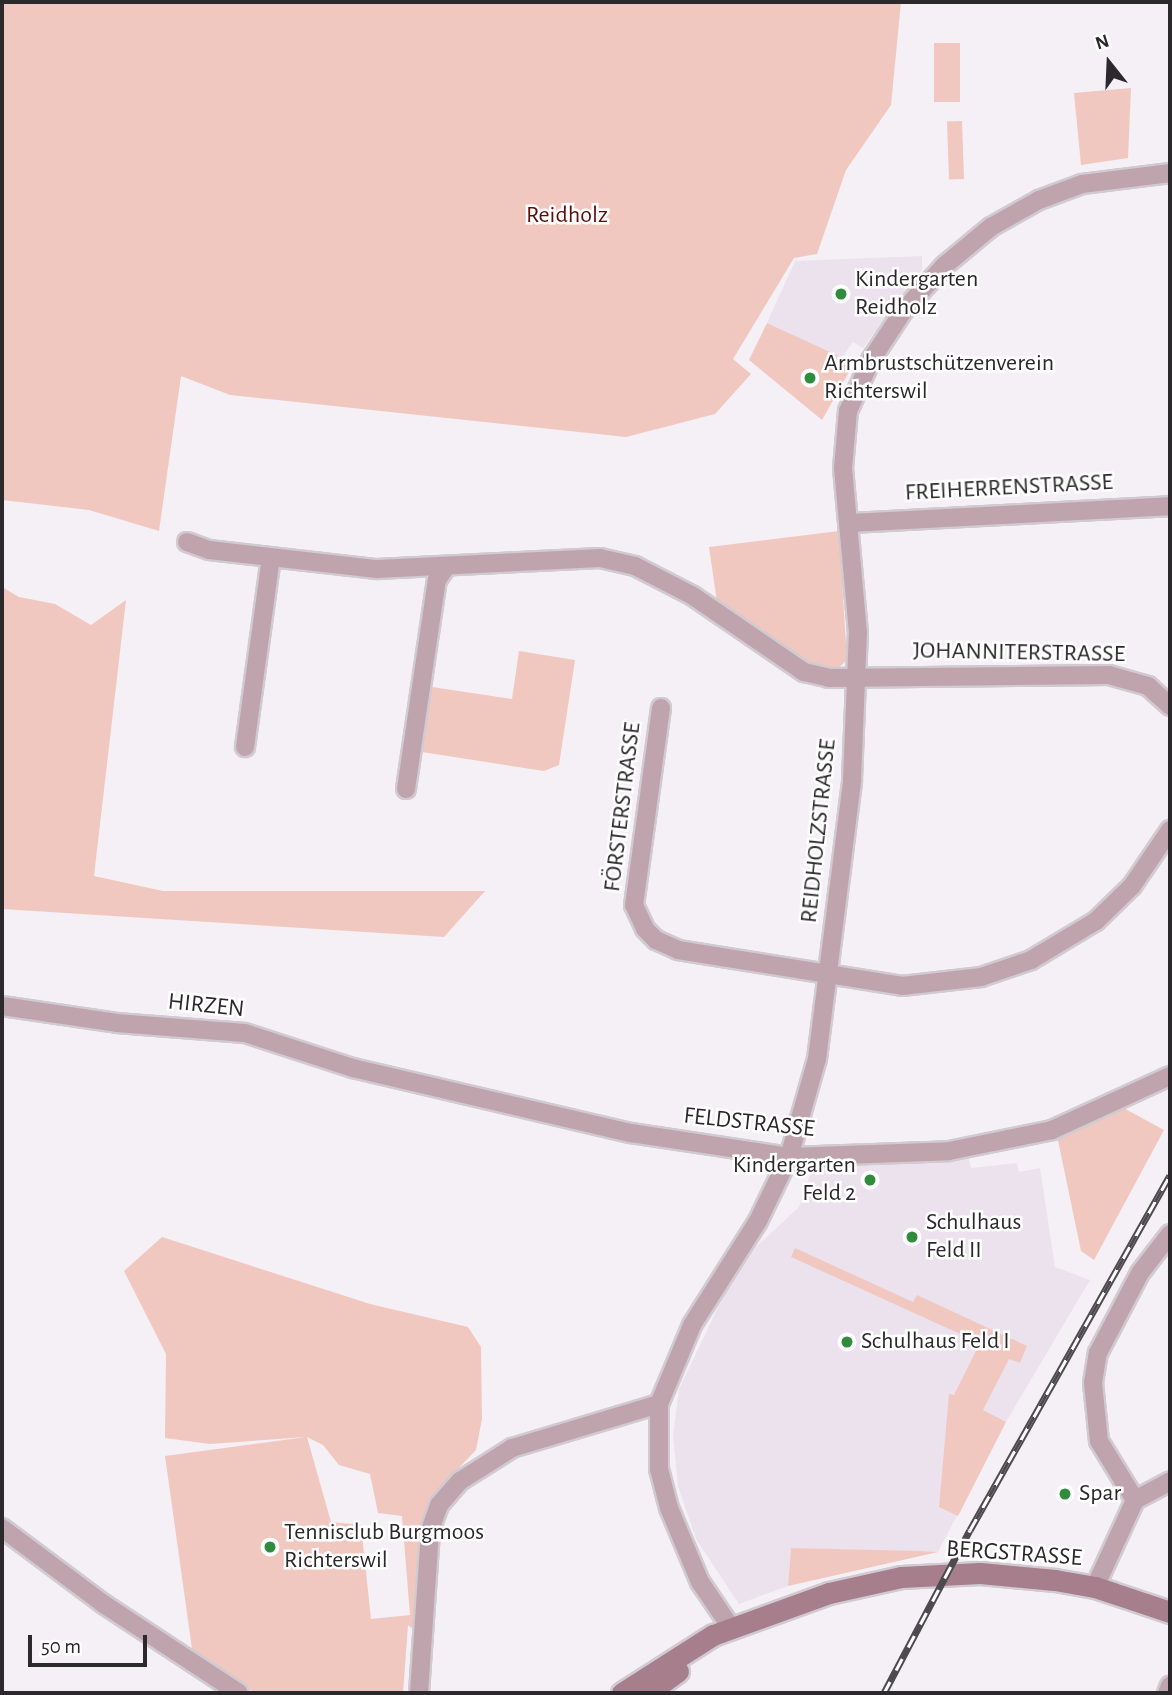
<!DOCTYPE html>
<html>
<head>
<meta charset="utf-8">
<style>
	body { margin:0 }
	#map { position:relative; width:1172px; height:1695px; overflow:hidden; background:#f5eff6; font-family:"Alegreya Sans",sans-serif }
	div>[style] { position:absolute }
	.built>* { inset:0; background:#ece2ee }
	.green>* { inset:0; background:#f1c8c0; transform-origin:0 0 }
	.roads { filter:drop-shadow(2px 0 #d1cbd1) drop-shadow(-2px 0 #d1cbd1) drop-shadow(0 2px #d1cbd1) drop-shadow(0 -2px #d1cbd1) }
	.street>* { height:18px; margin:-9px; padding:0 9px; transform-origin:9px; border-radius:9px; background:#c0a4ad }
	.secondary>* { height:21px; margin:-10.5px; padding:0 10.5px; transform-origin:10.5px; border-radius:10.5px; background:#a67e8c }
	.rail>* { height:7px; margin-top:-3.5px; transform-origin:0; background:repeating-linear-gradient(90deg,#fff 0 13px,#4d4b4e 0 26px); box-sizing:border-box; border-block:2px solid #4d4b4e }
	.dots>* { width:19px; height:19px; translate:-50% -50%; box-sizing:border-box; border:4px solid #fff; border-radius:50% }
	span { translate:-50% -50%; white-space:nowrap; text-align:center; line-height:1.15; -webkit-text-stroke:5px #fff; paint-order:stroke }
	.park-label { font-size:24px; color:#5a0f07 }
	.poi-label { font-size:24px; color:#2b292b }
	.left { translate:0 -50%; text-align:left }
	.right { translate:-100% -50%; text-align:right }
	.street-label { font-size:24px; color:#2b292b }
	.frame { position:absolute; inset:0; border:4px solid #2b292b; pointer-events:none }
	.north { position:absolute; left:1074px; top:28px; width:70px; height:70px; -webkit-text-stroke:5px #fff; paint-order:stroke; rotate:342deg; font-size:19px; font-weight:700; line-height:28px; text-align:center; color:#2b292b }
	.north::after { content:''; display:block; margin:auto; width:24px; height:32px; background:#2b292b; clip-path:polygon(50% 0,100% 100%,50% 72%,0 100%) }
	.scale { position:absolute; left:28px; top:1635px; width:119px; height:32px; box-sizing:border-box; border:4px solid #2b292b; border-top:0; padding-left:9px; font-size:21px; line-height:24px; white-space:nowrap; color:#2b292b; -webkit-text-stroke:5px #fff; paint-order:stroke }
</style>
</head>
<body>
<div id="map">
	<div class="built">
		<i style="clip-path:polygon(922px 256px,922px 269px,863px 348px,853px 342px,842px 358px,767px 323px,795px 261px)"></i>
		<i style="clip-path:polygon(968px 1155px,971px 1168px,1017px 1163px,1019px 1172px,1040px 1168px,1055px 1267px,1090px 1280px,1006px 1422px,938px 1552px,791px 1548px,788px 1586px,739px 1604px,696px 1539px,678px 1486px,673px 1436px,679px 1389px,722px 1299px,756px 1247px,799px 1207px,813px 1167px)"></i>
	</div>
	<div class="green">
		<i style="clip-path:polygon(2px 2px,901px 2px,891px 105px,846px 170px,817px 254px,794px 258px,733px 359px,751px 374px,715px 414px,626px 437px,230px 395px,181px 376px,159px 531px,89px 510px,2px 500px)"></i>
		<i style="left:934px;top:43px;width:26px;height:59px"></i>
		<i style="clip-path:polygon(1131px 88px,1128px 158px,1081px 165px,1074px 93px)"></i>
		<i style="left:962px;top:121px;width:58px;height:15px;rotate:88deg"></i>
		<i style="clip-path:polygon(767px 323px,854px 363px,822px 420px,749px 360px)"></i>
		<i style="clip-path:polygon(839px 531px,847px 660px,836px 670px,802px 664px,717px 602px,709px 547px)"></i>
		<i style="clip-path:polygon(2px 587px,19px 597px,55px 604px,91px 625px,126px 600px,94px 876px,163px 891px,485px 891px,444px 937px,2px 909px)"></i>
		<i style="clip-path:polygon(519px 651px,575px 660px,559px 765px,544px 771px,422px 752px,432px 687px,512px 699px)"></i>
		<i style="clip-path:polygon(1118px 1105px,1164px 1130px,1094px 1260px,1081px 1251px,1056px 1131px)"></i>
		<i style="clip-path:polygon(evenodd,162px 1237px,370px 1304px,468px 1327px,481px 1347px,482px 1419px,476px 1450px,432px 1496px,423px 1517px,416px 1620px,411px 1628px,408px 1625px,403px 1693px,255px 1693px,193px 1656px,165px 1456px,306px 1437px,210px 1444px,165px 1438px,166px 1354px,124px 1271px,162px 1237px,307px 1437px,323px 1445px,339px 1465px,370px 1474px,378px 1513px,402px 1516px,410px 1615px,371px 1619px,361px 1525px,331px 1522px,307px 1437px)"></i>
		<i style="clip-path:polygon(795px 1248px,913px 1302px,917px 1295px,1027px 1346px,1020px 1363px,1009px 1359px,983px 1410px,1006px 1422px,958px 1516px,939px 1507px,949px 1394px,954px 1395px,980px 1343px,791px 1257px)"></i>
		<i style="clip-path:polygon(791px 1548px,921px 1551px,938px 1552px,788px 1586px)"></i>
	</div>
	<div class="roads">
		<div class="street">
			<i style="left:850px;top:523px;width:320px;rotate:-3deg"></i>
			<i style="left:187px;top:542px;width:23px;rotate:20deg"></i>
			<i style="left:209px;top:550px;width:169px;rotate:6.5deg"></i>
			<i style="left:377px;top:569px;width:223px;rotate:-2.8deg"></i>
			<i style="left:600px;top:558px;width:36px;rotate:13deg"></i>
			<i style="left:635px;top:566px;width:65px;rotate:27.3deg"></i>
			<i style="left:693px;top:596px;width:135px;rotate:34.4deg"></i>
			<i style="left:804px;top:672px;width:26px;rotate:13deg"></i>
			<i style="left:829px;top:678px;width:280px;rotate:-0.6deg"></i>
			<i style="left:1109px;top:675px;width:41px;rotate:15.8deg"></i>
			<i style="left:1148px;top:686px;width:30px;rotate:42deg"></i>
			<i style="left:661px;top:708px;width:199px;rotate:97.8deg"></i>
			<i style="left:634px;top:905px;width:26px;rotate:65deg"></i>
			<i style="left:645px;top:929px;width:16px;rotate:45deg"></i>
			<i style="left:656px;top:940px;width:24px;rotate:24deg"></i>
			<i style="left:678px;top:950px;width:227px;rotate:9.1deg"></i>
			<i style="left:902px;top:986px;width:80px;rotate:-6.5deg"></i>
			<i style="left:981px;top:977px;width:53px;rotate:-18.8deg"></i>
			<i style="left:1031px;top:960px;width:76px;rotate:-31deg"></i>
			<i style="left:1096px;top:921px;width:50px;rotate:-44.2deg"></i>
			<i style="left:1132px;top:886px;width:68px;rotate:-55.8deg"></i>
			<i style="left:245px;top:747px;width:191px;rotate:-82.2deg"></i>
			<i style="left:406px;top:789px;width:211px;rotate:-81.6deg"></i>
			<i style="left:437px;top:580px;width:16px;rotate:-55deg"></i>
			<i style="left:2px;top:1006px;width:116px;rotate:8.4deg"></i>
			<i style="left:117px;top:1023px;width:128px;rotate:4.5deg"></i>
			<i style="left:245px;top:1033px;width:114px;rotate:18deg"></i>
			<i style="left:353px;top:1068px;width:285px;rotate:13.2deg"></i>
			<i style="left:631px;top:1133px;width:160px;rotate:8.6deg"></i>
			<i style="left:789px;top:1157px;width:160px;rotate:-2.1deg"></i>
			<i style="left:949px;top:1151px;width:105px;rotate:-11.5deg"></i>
			<i style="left:1052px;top:1130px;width:130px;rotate:-24.6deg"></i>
			<i style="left:1135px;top:1500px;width:69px;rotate:-121.4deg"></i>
			<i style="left:1099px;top:1441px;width:58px;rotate:-95.9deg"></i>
			<i style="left:1093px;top:1383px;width:30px;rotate:-81deg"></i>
			<i style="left:1098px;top:1353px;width:90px;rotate:-62.3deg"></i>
			<i style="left:1140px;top:1273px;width:49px;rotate:-52.4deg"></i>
			<i style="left:2px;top:1528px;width:129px;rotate:36.8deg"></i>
			<i style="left:105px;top:1605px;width:160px;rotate:33.3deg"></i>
			<i style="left:1095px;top:1587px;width:96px;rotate:-65.3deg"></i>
			<i style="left:1135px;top:1500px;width:40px;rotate:-28deg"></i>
			<i style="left:732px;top:1629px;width:57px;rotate:-124.2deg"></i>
			<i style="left:700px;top:1582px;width:80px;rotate:-112.7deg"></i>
			<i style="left:669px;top:1508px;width:40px;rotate:-104.4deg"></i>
			<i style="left:659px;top:1469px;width:65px;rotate:-90deg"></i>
			<i style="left:659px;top:1404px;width:86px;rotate:-67.3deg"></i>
			<i style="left:692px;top:1325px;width:123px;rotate:-57.6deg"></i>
			<i style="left:758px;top:1221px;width:71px;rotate:-64.2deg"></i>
			<i style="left:789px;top:1157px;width:102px;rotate:-74.1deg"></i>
			<i style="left:817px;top:1059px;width:281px;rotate:-82.8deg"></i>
			<i style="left:852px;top:780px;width:147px;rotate:-87.7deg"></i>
			<i style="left:858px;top:633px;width:166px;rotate:-95.2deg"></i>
			<i style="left:843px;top:468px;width:57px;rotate:-85deg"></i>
			<i style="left:848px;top:411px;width:56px;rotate:-65.7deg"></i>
			<i style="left:871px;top:360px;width:60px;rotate:-56.6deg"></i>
			<i style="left:904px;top:310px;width:59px;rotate:-47.7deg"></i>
			<i style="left:944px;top:266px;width:61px;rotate:-39.7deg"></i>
			<i style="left:991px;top:227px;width:55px;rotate:-29.4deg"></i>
			<i style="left:1039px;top:200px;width:46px;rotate:-20.4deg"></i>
			<i style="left:1082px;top:184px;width:89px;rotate:-7.1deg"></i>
			<i style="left:419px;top:1693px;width:163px;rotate:-86.1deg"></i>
			<i style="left:430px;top:1530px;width:27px;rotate:-70deg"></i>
			<i style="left:439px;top:1505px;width:32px;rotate:-49deg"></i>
			<i style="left:460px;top:1481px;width:62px;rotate:-32.4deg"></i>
			<i style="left:512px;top:1448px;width:153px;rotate:-16.7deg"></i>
			<i style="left:1167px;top:1693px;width:8px;rotate:-67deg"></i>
		</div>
		<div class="secondary">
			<i style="left:622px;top:1693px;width:108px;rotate:-32.5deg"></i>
			<i style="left:713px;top:1635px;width:123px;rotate:-19.9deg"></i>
			<i style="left:829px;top:1593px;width:74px;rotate:-12.5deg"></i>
			<i style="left:901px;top:1577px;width:79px;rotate:-2.9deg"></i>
			<i style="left:980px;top:1573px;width:75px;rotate:5.3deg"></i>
			<i style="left:1055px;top:1580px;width:41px;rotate:9.9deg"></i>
			<i style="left:1095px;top:1587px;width:79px;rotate:18.4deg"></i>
			<i style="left:648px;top:1693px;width:37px;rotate:-36deg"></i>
		</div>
	</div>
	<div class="rail">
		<i style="left:884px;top:1693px;width:184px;rotate:-62.2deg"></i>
		<i style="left:970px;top:1530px;width:407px;rotate:-60.6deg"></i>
	</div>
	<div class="dots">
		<i style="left:841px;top:294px;background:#308c3d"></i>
		<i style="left:810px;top:378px;background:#308c3d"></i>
		<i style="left:870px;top:1180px;background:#308c3d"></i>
		<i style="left:912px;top:1237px;background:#308c3d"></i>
		<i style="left:847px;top:1342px;background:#308c3d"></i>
		<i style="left:1065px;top:1494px;background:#308c3d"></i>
		<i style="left:270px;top:1547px;background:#308c3d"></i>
	</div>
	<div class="park-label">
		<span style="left:567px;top:216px">Reidholz</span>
	</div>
	<div class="poi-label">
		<span class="left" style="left:855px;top:294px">Kindergarten<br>Reidholz</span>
		<span class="left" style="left:824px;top:378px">Armbrustschützenverein<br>Richterswil</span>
		<span class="right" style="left:856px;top:1180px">Kindergarten<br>Feld 2</span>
		<span class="left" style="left:926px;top:1237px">Schulhaus<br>Feld II</span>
		<span class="left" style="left:861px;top:1342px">Schulhaus Feld I</span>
		<span class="left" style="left:1079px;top:1494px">Spar</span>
		<span class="left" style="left:284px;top:1547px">Tennisclub Burgmoos<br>Richterswil</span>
	</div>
	<div class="street-label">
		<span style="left:1009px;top:488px;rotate:-3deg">FREIHERRENSTRASSE</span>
		<span style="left:1019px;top:653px;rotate:1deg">JOHANNITERSTRASSE</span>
		<span style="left:623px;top:807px;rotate:-83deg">FÖRSTERSTRASSE</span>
		<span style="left:819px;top:831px;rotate:-84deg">REIDHOLZSTRASSE</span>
		<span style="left:206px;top:1006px;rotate:6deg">HIRZEN</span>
		<span style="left:749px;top:1123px;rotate:6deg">FELDSTRASSE</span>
		<span style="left:1014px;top:1554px;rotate:4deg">BERGSTRASSE</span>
	</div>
	<div class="frame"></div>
	<div class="north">N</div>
	<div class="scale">50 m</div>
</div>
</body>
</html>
